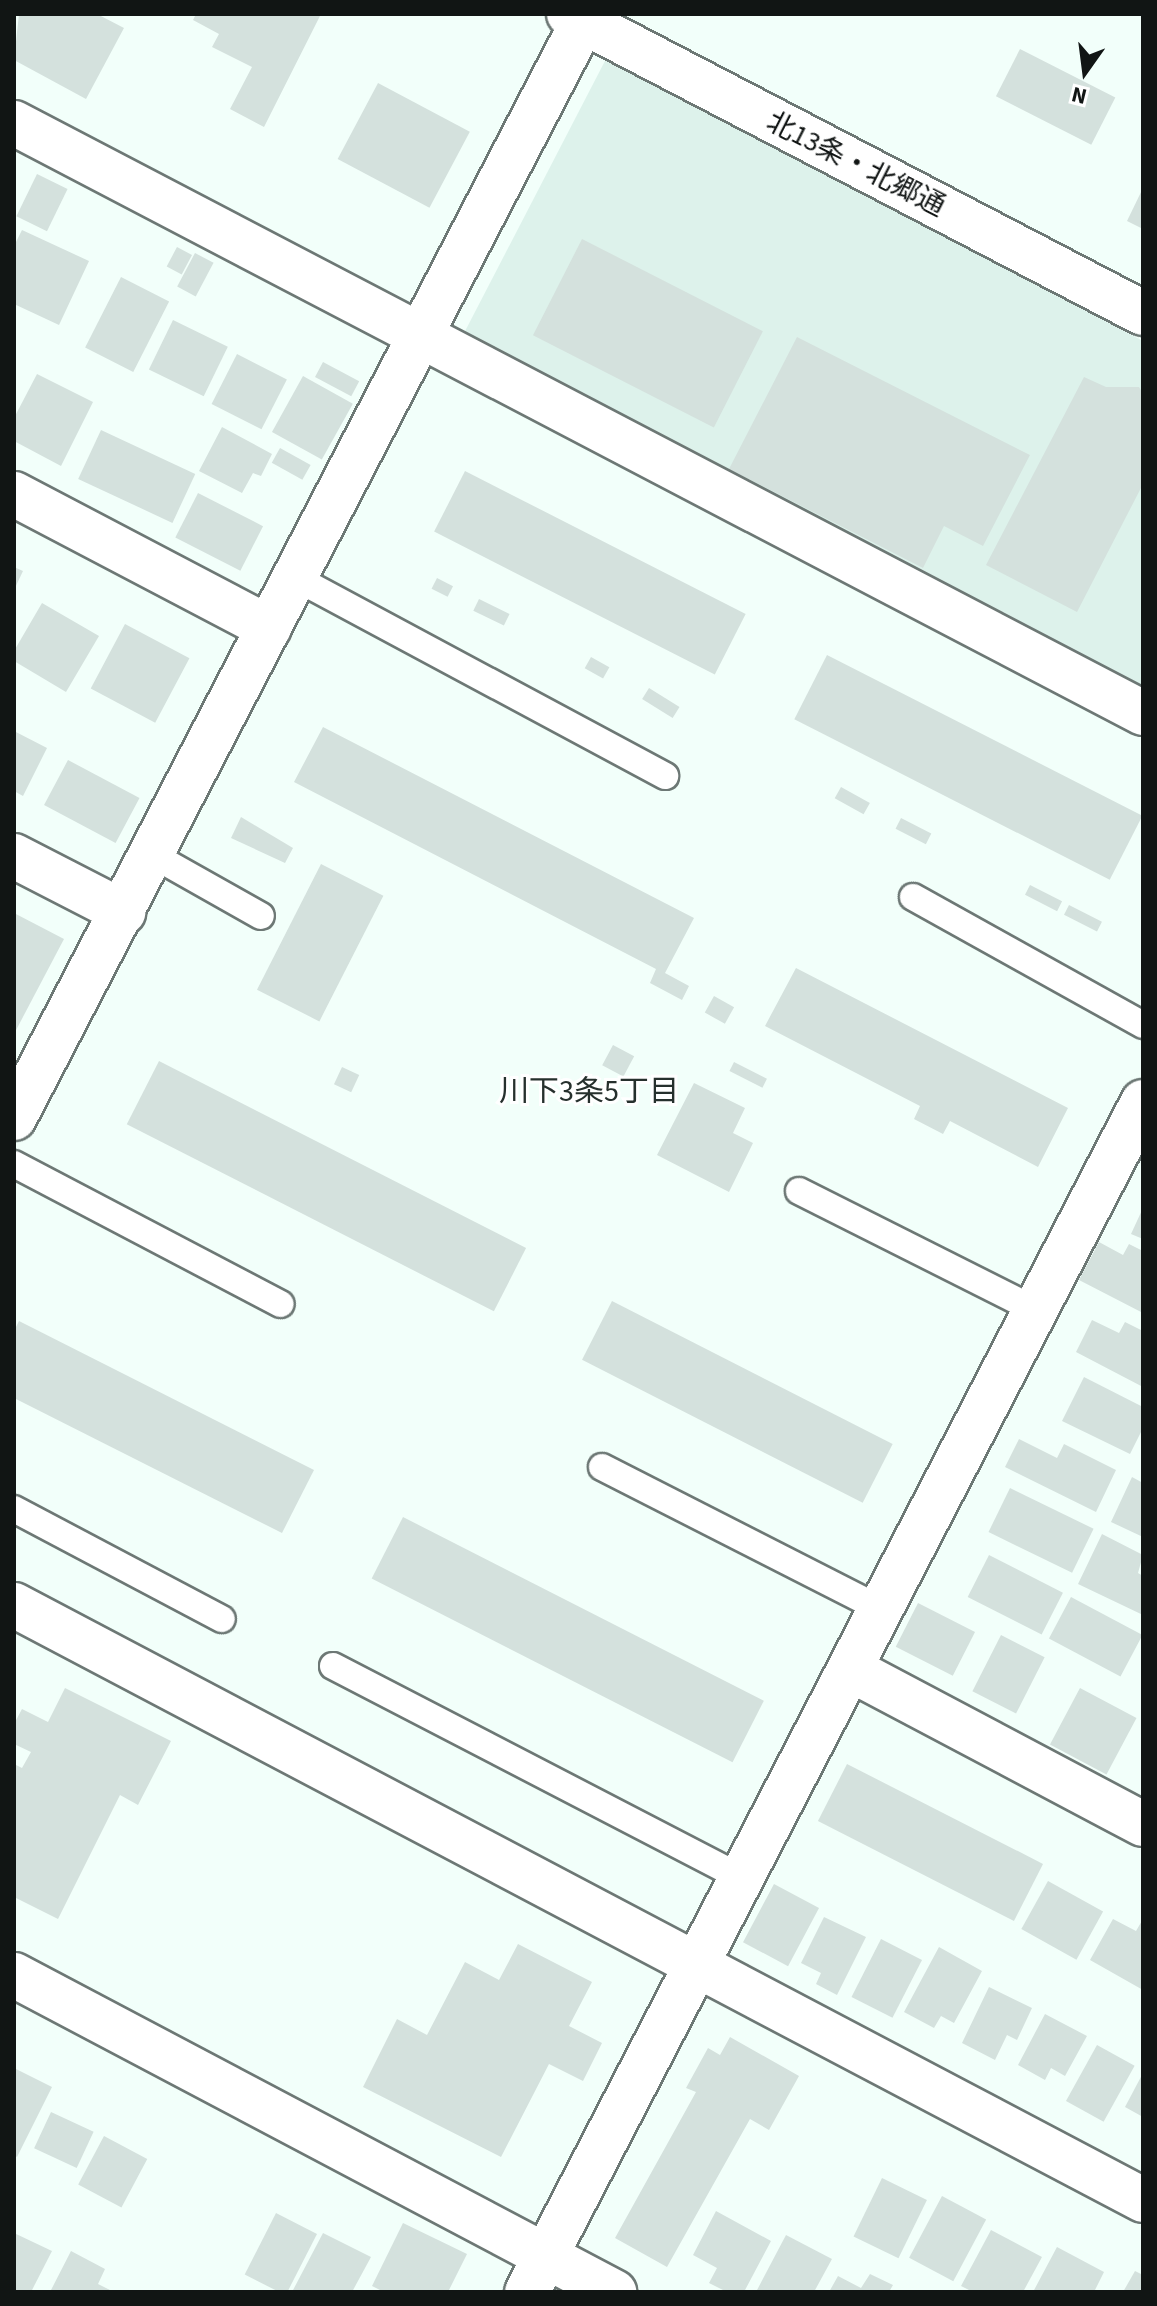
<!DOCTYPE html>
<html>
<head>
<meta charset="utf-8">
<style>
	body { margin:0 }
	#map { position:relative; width:1157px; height:2306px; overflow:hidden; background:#f2fffa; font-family:"Source Sans 3","Noto Sans JP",sans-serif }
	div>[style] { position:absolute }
	.built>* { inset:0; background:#ddf2eb }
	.building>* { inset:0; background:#d4e1dd; transform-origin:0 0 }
	.roads { filter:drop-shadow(2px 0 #6d7875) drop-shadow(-2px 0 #6d7875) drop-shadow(0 2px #6d7875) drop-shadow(0 -2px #6d7875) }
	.lane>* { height:26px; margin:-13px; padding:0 13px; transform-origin:13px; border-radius:13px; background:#fff }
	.street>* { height:44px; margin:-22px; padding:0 22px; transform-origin:22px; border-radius:22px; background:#fff }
	.secondary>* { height:44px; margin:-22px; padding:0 22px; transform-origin:22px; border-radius:22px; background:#fff }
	span { translate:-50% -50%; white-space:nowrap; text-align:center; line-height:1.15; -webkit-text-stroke:6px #fff; paint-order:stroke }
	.street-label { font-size:28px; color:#111514 }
	.neighbourhood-label { font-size:30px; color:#26302d }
	.frame { position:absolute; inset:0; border:16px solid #111514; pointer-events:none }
	.north { position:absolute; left:1045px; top:32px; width:80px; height:80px; -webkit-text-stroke:6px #fff; paint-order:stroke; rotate:194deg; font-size:22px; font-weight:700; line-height:32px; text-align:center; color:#111514 }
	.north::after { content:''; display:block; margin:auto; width:28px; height:36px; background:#111514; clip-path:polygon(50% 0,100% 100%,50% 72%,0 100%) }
</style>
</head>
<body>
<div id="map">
	<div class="built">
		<i style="clip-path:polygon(606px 59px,1143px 341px,1143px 691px,462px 337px)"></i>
	</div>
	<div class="building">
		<i style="clip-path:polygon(19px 14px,97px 14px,124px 28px,86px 99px,14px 60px)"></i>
		<i style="clip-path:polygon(196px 14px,321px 14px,264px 127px,230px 109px,252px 67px,212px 47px,219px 34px,193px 20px)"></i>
		<i style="left:1020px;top:49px;width:107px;height:53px;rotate:27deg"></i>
		<i style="left:378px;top:83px;width:104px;height:86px;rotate:28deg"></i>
		<i style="left:37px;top:174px;width:34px;height:47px;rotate:26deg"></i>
		<i style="clip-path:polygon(1143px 188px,1143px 229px,1127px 221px)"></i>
		<i style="clip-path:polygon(22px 230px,89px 261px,59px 325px,14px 304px,14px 246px)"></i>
		<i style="left:582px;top:239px;width:203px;height:108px;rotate:27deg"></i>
		<i style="left:177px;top:247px;width:17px;height:22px;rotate:28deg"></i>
		<i style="left:195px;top:253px;width:21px;height:38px;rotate:28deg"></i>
		<i style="left:121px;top:277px;width:54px;height:79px;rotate:27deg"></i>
		<i style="left:173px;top:320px;width:61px;height:55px;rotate:26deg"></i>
		<i style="clip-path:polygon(797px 337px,1030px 455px,983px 546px,944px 526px,923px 568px,729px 469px)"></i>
		<i style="left:237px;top:354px;width:56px;height:56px;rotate:27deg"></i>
		<i style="left:323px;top:362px;width:41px;height:17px;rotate:28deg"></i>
		<i style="clip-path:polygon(37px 374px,93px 402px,61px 466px,14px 441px,14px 418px)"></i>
		<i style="left:303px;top:376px;width:57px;height:64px;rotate:29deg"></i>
		<i style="clip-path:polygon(1084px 377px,1106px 387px,1139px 387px,1143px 394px,1143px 484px,1077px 612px,986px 565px)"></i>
		<i style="clip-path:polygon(222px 427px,272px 454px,261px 476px,253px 473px,242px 493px,199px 471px)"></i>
		<i style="left:101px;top:430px;width:104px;height:54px;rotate:25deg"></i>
		<i style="left:280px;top:448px;width:35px;height:17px;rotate:29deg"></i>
		<i style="left:465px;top:471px;width:315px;height:68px;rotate:27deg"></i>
		<i style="left:198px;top:493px;width:73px;height:50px;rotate:27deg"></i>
		<i style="clip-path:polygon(14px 567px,23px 571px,14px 590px)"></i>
		<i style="left:437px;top:578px;width:18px;height:12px;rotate:27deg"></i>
		<i style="left:479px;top:599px;width:34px;height:13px;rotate:26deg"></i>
		<i style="clip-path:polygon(42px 603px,99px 636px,66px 692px,14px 661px,14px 651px)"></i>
		<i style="left:125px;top:624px;width:73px;height:73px;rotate:28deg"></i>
		<i style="left:827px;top:655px;width:354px;height:72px;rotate:27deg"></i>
		<i style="left:591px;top:657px;width:21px;height:13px;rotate:29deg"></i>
		<i style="left:649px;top:688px;width:36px;height:13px;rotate:32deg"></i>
		<i style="clip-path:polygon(323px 727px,694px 918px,665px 973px,689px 986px,682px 1000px,650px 983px,656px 969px,294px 782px)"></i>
		<i style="clip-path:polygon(14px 731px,47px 748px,23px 796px,14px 791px)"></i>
		<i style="left:68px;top:760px;width:81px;height:51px;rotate:28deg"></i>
		<i style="left:841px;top:787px;width:33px;height:13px;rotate:29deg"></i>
		<i style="clip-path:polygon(241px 817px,293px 848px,285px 863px,231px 838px)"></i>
		<i style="left:901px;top:818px;width:34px;height:12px;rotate:27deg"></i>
		<i style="left:321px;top:864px;width:70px;height:141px;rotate:27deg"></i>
		<i style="left:1030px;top:885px;width:36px;height:11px;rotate:27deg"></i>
		<i style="left:1069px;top:905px;width:37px;height:11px;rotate:27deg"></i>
		<i style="clip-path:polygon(14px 913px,64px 939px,14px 1034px)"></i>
		<i style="clip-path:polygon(796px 968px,1068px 1108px,1038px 1167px,950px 1121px,943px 1134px,914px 1119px,920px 1106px,765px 1026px)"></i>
		<i style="left:714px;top:996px;width:23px;height:19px;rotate:29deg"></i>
		<i style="left:613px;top:1045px;width:24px;height:23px;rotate:28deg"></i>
		<i style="left:159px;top:1061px;width:412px;height:71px;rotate:27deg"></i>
		<i style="left:734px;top:1062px;width:37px;height:10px;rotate:27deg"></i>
		<i style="left:342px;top:1067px;width:19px;height:19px;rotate:25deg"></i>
		<i style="clip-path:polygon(694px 1083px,745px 1108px,733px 1133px,753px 1143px,729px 1192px,657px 1155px)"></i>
		<i style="clip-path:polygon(1143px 1208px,1143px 1239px,1131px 1234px)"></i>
		<i style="clip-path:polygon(1099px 1242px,1123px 1255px,1129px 1244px,1143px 1251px,1143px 1313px,1079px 1280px)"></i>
		<i style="left:612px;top:1301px;width:315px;height:66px;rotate:27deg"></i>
		<i style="clip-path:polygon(1092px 1320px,1119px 1333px,1125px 1322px,1143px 1331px,1143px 1387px,1076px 1352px)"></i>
		<i style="clip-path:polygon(19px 1321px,314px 1470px,282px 1533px,14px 1398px,14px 1331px)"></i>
		<i style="clip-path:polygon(1084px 1377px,1143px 1407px,1143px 1428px,1130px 1454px,1062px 1421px)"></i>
		<i style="clip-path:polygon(1019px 1439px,1057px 1458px,1064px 1444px,1116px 1470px,1096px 1512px,1005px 1467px)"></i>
		<i style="clip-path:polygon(1132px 1477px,1143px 1483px,1143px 1537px,1111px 1522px)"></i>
		<i style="left:1010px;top:1488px;width:93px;height:49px;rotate:26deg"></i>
		<i style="left:403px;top:1517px;width:405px;height:69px;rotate:27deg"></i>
		<i style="clip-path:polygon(1102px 1534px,1143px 1555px,1138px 1573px,1143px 1576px,1143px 1615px,1078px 1584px)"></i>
		<i style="left:989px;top:1555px;width:83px;height:47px;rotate:27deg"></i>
		<i style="left:1071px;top:1597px;width:81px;height:47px;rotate:28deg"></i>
		<i style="left:918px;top:1603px;width:64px;height:49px;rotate:27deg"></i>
		<i style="left:1001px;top:1635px;width:49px;height:63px;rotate:27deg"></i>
		<i style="clip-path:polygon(65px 1688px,171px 1741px,138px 1805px,120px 1795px,58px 1919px,14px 1897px,14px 1764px,22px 1768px,31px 1752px,14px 1744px,14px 1724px,22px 1709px,48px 1722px)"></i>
		<i style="left:1080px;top:1688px;width:64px;height:64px;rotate:28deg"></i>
		<i style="left:847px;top:1764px;width:220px;height:64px;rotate:27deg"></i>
		<i style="left:1048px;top:1881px;width:63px;height:55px;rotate:29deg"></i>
		<i style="left:774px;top:1884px;width:51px;height:66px;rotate:28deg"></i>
		<i style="clip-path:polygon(824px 1917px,866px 1937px,837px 1995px,816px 1984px,821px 1973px,801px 1963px)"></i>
		<i style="clip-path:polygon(1113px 1919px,1136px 1931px,1143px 1919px,1143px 1990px,1090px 1960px)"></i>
		<i style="left:881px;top:1939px;width:46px;height:65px;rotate:27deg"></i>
		<i style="clip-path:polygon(518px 1944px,592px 1982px,569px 2026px,602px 2043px,583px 2081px,549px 2064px,501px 2157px,363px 2087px,397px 2019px,427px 2035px,465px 1962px,499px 1980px)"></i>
		<i style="clip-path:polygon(939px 1947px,982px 1971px,954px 2023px,941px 2016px,934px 2028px,904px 2012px)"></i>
		<i style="clip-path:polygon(989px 1987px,1032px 2008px,1017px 2040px,1007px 2035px,995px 2060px,962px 2043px)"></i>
		<i style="clip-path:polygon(1045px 2014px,1087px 2036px,1065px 2076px,1051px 2068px,1045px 2080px,1018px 2065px)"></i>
		<i style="clip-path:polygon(730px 2037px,799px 2076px,769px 2130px,750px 2119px,667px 2267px,615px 2238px,696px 2092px,686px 2088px,708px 2048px,720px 2055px)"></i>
		<i style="left:1097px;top:2045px;width:43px;height:64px;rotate:29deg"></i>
		<i style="clip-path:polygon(14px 2068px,52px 2087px,17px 2157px,14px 2155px)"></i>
		<i style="clip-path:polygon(1143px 2073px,1143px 2117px,1125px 2107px)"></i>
		<i style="left:51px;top:2112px;width:47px;height:40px;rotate:25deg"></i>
		<i style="left:104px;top:2136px;width:49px;height:55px;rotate:28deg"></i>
		<i style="left:882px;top:2178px;width:50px;height:65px;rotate:26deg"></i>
		<i style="left:942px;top:2196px;width:50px;height:70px;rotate:28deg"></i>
		<i style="clip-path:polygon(716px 2211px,771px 2241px,744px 2292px,727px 2292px,709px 2283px,717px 2268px,693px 2255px)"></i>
		<i style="left:276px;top:2213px;width:46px;height:69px;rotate:27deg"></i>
		<i style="clip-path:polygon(403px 2223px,467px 2254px,448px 2292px,384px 2292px,372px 2286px)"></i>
		<i style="clip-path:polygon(991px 2230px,1042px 2257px,1023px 2292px,973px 2292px,961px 2286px)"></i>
		<i style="clip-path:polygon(14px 2233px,52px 2251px,31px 2292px,14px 2292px)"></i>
		<i style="clip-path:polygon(323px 2233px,371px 2257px,352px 2292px,292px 2292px)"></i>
		<i style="clip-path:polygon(786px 2235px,832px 2259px,814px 2292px,756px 2292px)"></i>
		<i style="clip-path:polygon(1057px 2247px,1104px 2272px,1094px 2292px,1033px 2292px)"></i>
		<i style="clip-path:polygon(71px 2251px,105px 2269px,98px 2284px,114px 2292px,50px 2292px)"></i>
		<i style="clip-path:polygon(1135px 2271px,1143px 2275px,1143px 2292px,1123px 2292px)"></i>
		<i style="clip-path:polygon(870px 2274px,893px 2285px,889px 2292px,829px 2292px,838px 2276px,861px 2288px)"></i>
	</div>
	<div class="roads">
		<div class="lane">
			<i style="left:296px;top:578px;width:419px;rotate:28.2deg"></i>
			<i style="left:151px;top:854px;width:126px;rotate:29.4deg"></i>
			<i style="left:913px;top:897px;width:263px;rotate:29.1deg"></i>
			<i style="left:14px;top:1164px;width:301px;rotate:27.7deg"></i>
			<i style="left:799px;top:1191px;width:265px;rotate:26.7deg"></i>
			<i style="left:602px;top:1467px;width:313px;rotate:27deg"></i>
			<i style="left:14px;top:1509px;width:235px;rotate:27.9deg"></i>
			<i style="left:333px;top:1666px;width:461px;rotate:27.4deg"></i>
		</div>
		<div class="street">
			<i style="left:14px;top:123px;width:1274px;rotate:27.59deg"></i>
			<i style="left:14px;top:494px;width:288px;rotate:27.7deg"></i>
			<i style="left:14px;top:856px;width:123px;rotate:27.2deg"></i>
			<i style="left:14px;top:1118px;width:1244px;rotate:-62.57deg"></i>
			<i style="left:14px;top:1605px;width:1276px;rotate:27.79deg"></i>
			<i style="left:850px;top:1669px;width:331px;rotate:27.9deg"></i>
			<i style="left:14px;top:1975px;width:679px;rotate:27.85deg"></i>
			<i style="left:527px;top:2292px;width:1340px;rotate:-62.63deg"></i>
		</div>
		<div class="secondary">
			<i style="left:569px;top:14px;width:647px;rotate:27.52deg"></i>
		</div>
	</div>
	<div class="street-label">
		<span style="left:856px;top:164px;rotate:27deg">北13条・北郷通</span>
	</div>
	<div class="neighbourhood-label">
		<span style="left:589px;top:1092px">川下3条5丁目</span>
	</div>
	<div class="frame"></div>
	<div class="north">N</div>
</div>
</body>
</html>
